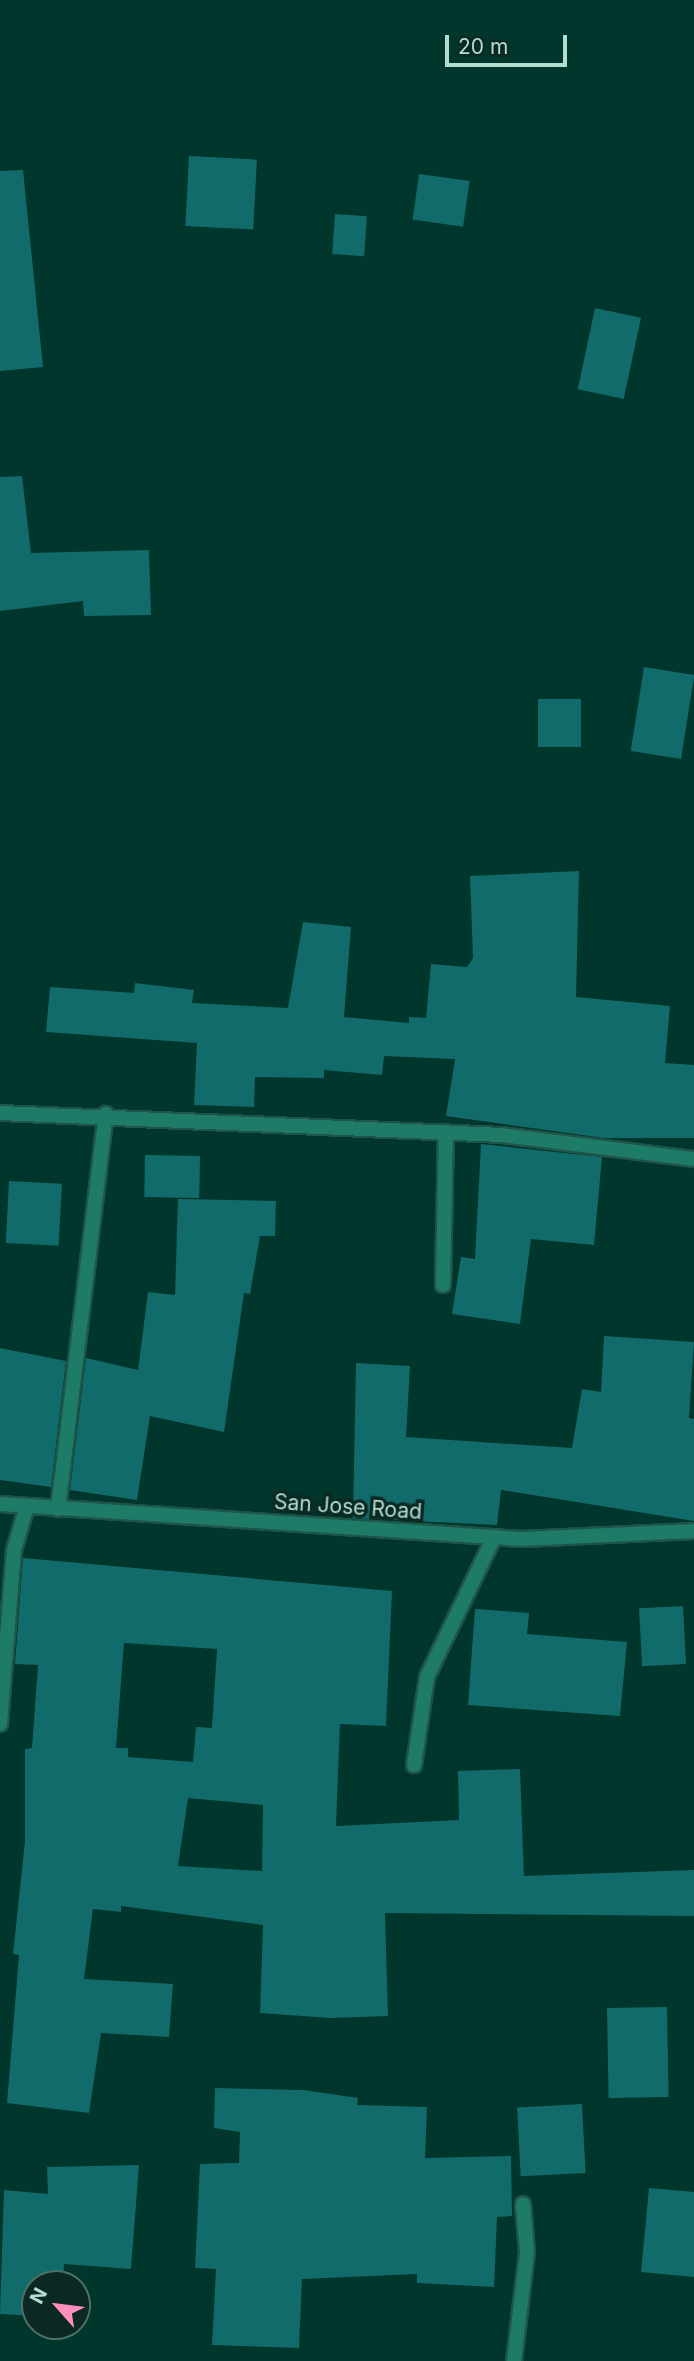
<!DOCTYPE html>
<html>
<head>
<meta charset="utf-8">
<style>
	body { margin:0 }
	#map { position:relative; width:694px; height:2361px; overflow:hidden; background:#00362b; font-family:Inter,sans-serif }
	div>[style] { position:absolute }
	.building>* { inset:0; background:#126b6b; transform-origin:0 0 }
	.roads { filter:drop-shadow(2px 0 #205449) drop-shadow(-2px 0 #205449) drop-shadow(0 2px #205449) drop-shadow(0 -2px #205449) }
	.service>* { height:14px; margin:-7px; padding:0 7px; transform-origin:7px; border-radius:7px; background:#1e7b67 }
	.minor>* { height:14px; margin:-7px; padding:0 7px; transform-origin:7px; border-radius:7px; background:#1e7b67 }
	.tertiary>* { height:14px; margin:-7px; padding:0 7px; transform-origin:7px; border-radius:7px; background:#1e7b67 }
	span { translate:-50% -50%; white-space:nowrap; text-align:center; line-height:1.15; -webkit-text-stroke:7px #0b2922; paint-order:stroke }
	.street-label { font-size:21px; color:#b1dccf }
	.north { position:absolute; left:21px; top:2270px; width:70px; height:70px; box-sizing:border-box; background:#0b2922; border:2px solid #4d7167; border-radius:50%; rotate:298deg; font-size:19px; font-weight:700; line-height:28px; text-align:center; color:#b1dccf }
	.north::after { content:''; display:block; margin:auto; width:24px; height:32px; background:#fe8ebc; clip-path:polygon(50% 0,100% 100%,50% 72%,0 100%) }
	.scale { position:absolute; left:445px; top:35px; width:122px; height:32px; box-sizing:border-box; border:4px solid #b1dccf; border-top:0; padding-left:9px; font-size:21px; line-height:24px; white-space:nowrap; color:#b1dccf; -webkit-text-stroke:5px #0b2922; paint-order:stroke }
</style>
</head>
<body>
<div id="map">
	<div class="building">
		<i style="left:189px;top:156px;width:68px;height:70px;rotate:3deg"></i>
		<i style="clip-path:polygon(23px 170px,43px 367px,0 371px,0 171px)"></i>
		<i style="left:419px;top:174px;width:51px;height:46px;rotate:8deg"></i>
		<i style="left:335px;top:214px;width:32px;height:40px;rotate:4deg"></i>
		<i style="left:595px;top:308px;width:47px;height:83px;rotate:12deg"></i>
		<i style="clip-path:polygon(22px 476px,31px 553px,149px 550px,151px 615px,84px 616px,83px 601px,0 611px,0 477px)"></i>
		<i style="left:644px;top:667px;width:51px;height:85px;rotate:9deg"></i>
		<i style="left:538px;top:699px;width:43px;height:48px"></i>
		<i style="clip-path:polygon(579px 871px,576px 997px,670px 1006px,665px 1063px,694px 1065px,694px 1138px,604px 1138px,446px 1116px,455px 1059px,384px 1056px,382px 1075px,324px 1070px,324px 1078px,255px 1077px,254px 1107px,194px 1105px,197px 1043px,46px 1032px,50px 987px,134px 993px,135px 983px,194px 990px,192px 1003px,288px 1008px,303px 922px,351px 927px,344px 1017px,409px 1023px,409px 1017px,426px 1018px,431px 964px,467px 967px,473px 958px,470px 876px)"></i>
		<i style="clip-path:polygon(481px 1144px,602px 1157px,594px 1245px,531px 1239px,520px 1324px,452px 1314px,461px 1257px,475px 1259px)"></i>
		<i style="left:145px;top:1155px;width:55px;height:42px;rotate:1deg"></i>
		<i style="left:9px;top:1181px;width:53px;height:62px;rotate:3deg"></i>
		<i style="clip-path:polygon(178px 1199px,276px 1201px,275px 1236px,260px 1236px,250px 1294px,244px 1293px,224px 1432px,150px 1416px,137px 1500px,70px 1490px,86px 1358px,138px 1370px,148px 1292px,175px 1295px)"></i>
		<i style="clip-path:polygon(604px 1336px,694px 1342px,689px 1418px,694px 1419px,694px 1521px,501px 1490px,497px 1525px,353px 1518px,356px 1363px,410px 1366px,406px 1437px,572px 1448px,582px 1389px,601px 1392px)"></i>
		<i style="clip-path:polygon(0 1348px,66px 1361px,51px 1487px,0 1480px)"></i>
		<i style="clip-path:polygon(evenodd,23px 1558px,392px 1591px,386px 1726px,340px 1724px,336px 1826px,459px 1820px,458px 1771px,520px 1769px,524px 1876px,694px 1870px,694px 1916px,385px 1913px,388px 2016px,330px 2018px,260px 2013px,263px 1925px,121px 1906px,121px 1912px,93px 1909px,84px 1979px,173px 1984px,169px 2037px,101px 2033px,89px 2113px,7px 2103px,19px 1955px,13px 1954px,25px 1841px,25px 1749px,32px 1748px,38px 1665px,15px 1664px,23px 1558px,124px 1643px,217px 1649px,212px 1728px,196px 1727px,193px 1762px,128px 1757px,128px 1748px,116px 1748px,124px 1643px,23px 1558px,188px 1798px,263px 1805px,262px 1871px,178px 1866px,188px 1798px)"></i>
		<i style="left:683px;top:1606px;width:58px;height:44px;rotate:87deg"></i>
		<i style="clip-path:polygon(475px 1609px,529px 1613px,527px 1634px,627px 1642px,620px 1716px,468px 1705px)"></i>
		<i style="left:667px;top:2007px;width:90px;height:60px;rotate:89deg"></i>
		<i style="clip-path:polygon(215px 2088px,303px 2090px,358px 2098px,357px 2105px,427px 2107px,425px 2158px,511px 2156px,512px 2216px,497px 2217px,494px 2287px,417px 2283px,417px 2274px,302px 2279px,299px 2348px,212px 2345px,216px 2269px,195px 2268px,200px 2164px,239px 2163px,240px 2132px,214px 2128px)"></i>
		<i style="left:582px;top:2104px;width:69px;height:65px;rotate:87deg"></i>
		<i style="clip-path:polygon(139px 2165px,131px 2269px,64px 2264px,63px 2284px,35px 2284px,35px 2316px,0 2314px,4px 2190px,48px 2194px,47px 2167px)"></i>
		<i style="clip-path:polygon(649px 2188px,694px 2192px,694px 2277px,641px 2272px)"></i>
	</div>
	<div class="roads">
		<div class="service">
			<i style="left:443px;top:1285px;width:153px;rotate:-88.9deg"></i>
		</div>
		<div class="minor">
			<i style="left:0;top:1113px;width:501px;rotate:2.51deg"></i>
			<i style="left:501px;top:1135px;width:194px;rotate:7.1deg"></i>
			<i style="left:58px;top:1509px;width:398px;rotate:-83.1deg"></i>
			<i style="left:0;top:1724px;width:175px;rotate:-85.4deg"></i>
			<i style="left:14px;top:1550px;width:46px;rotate:-73.5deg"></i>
			<i style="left:414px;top:1765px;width:89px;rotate:-81.6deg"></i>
			<i style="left:427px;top:1677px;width:155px;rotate:-64.4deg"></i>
			<i style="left:514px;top:2361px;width:110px;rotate:-83.2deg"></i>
			<i style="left:527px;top:2252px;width:48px;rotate:-94.8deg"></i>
		</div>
		<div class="tertiary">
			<i style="left:0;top:1504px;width:523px;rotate:3.84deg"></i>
			<i style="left:522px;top:1539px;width:172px;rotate:-2.7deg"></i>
		</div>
	</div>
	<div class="street-label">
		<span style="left:348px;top:1507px;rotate:4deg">San Jose Road</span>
	</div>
	<div class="north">N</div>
	<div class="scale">20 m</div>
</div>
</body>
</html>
